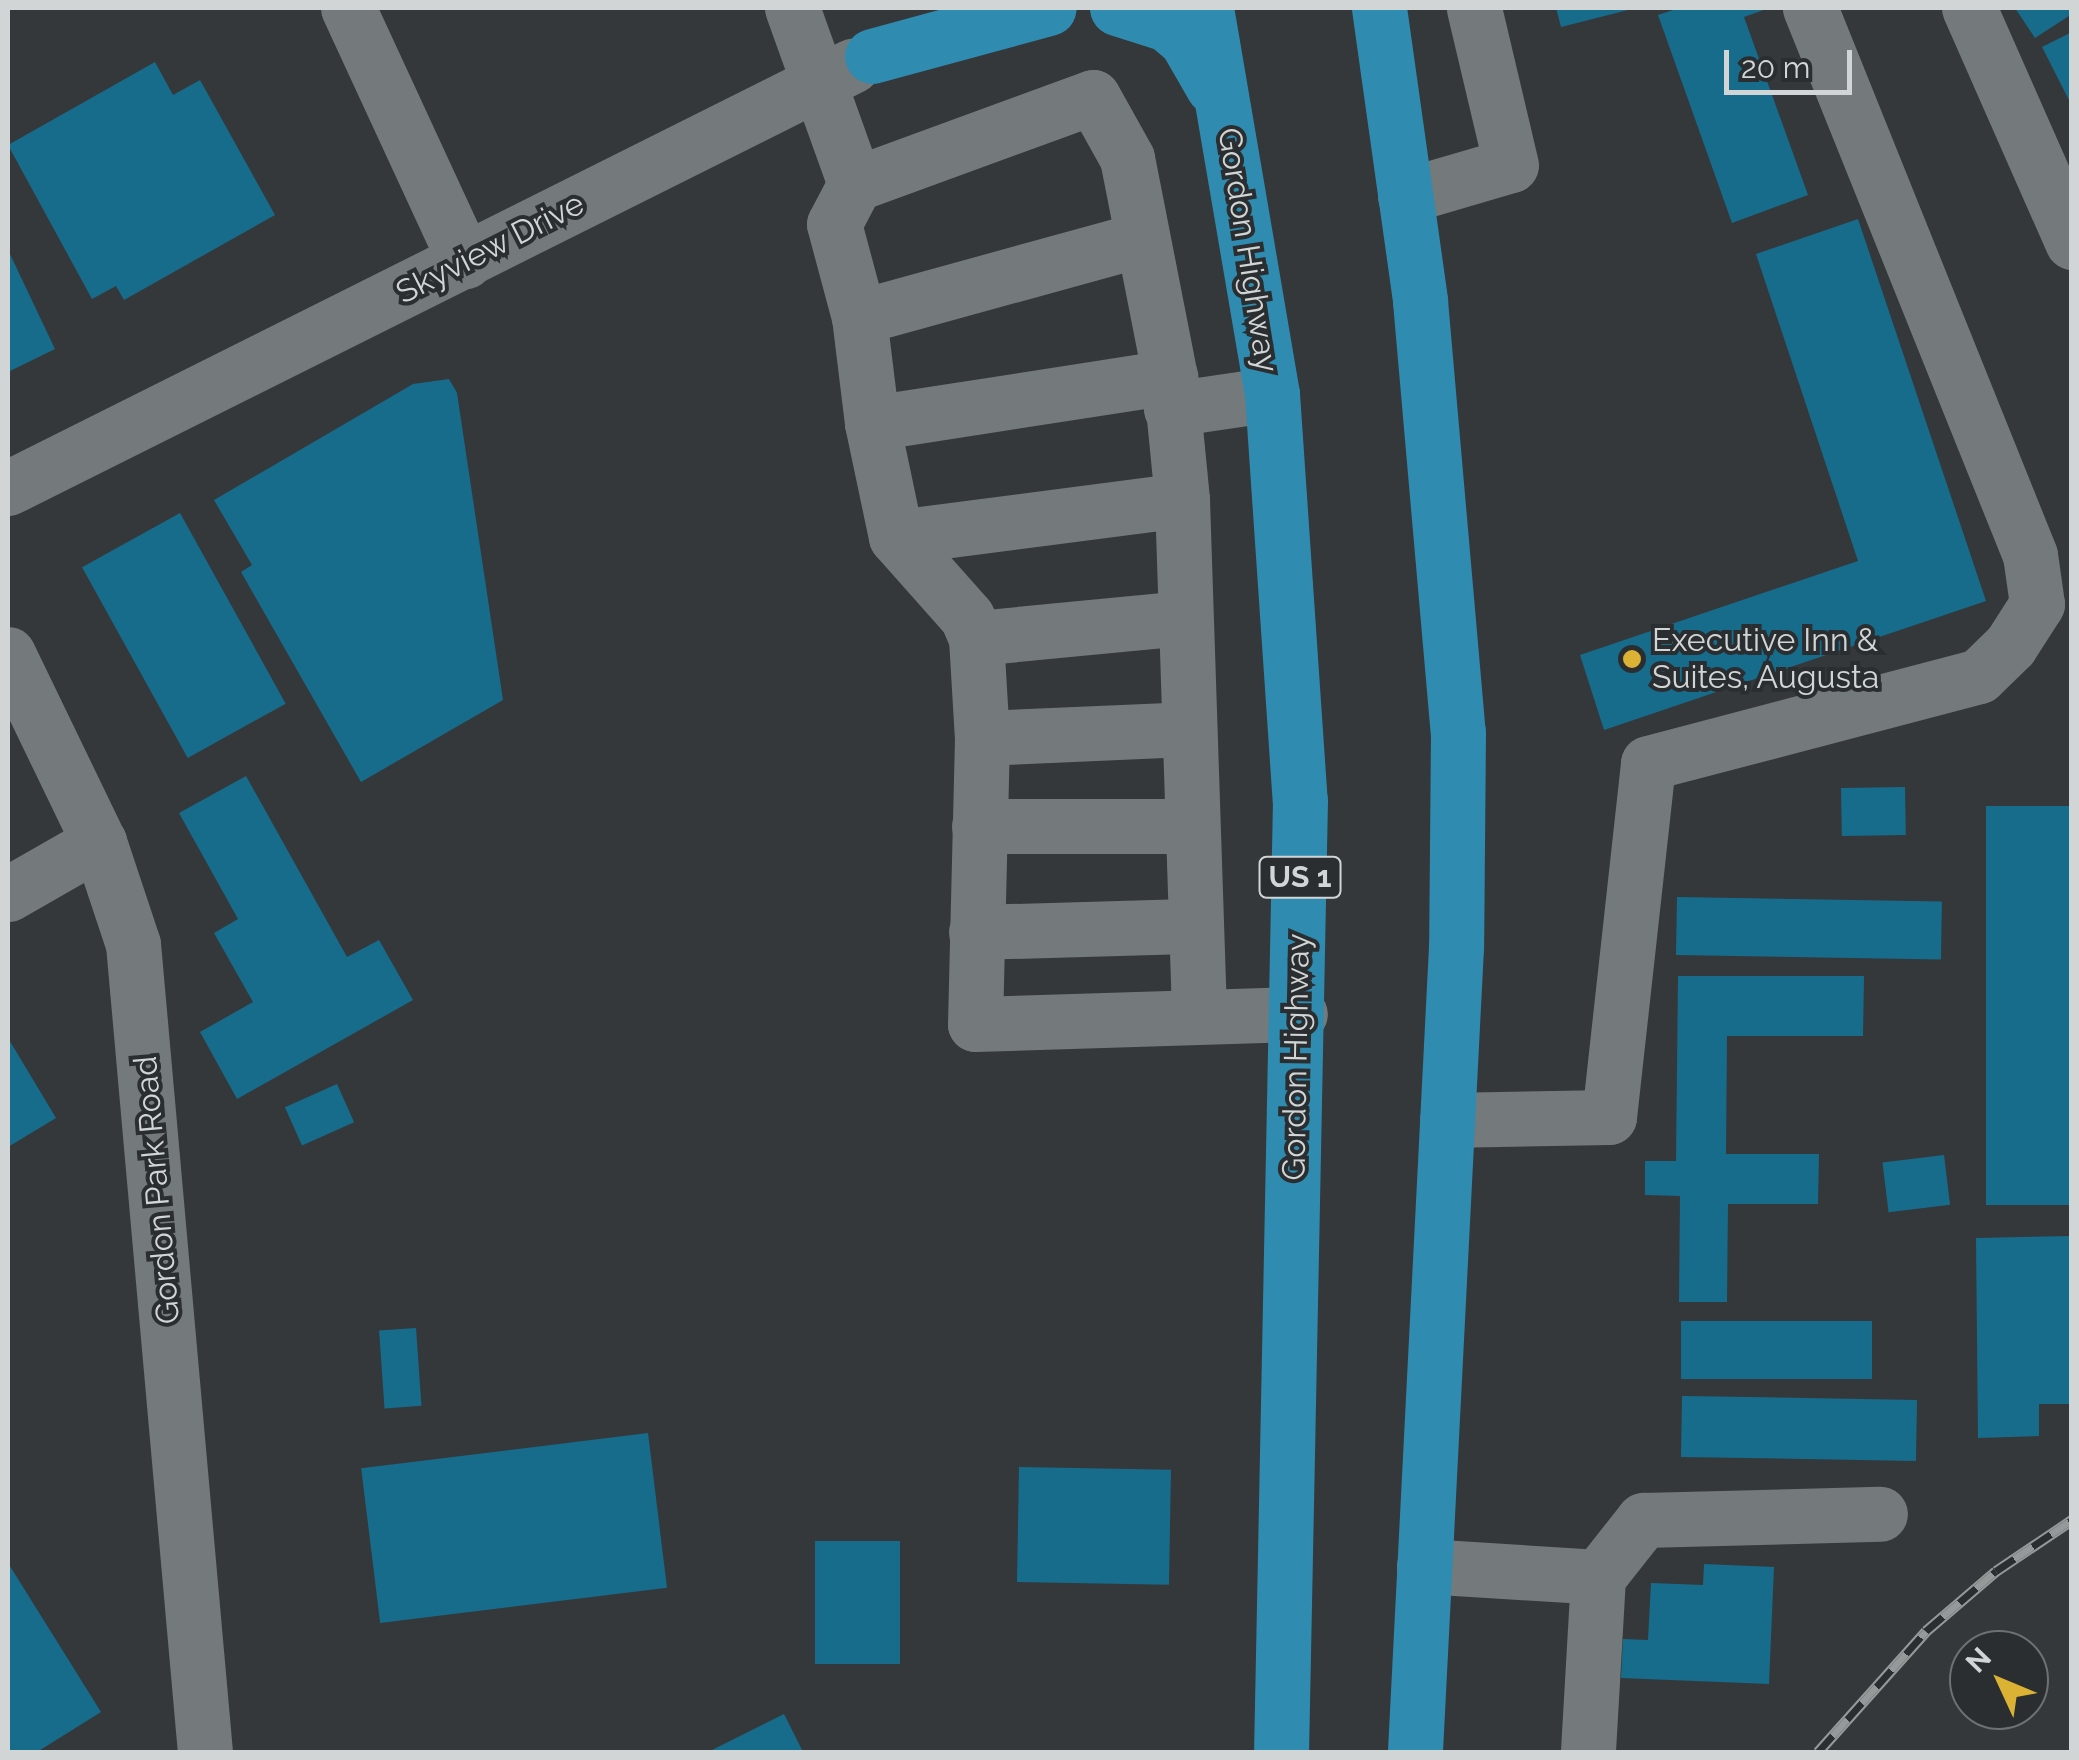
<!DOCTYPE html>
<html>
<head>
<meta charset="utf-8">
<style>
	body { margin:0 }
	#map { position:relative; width:2079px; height:1760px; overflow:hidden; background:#34383a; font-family:Raleway,sans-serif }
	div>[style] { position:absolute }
	.building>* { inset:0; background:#176c8c; transform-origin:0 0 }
	.minor>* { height:55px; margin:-27.5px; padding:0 27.5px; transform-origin:27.5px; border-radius:27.5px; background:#74797b }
	.highway>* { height:55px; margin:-27.5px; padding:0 27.5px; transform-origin:27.5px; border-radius:27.5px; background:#2f8cb0 }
	.rail>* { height:11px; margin-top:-5.5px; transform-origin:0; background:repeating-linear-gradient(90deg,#2a2e30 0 22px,#95999a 0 44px); box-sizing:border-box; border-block:2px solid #95999a }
	.dots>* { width:28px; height:28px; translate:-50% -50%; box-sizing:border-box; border:5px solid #2a2e30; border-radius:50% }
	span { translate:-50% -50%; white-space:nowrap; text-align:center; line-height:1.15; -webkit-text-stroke:8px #2a2e30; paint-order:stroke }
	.shield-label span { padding:2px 8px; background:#2a2e30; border:2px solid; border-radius:8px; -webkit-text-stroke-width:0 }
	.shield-label { font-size:30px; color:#d2d5d6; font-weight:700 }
	.street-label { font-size:32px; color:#d2d5d6 }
	.poi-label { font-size:32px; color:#d2d5d6 }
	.left { translate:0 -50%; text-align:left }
	.frame { position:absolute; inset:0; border:10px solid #d2d5d6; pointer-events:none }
	.north { position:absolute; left:1949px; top:1630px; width:100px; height:100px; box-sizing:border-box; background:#2a2e30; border:2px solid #6d7172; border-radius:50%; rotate:314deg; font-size:28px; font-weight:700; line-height:40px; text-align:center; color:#d2d5d6 }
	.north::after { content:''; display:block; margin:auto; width:35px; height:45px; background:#dbb233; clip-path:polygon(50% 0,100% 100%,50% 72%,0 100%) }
	.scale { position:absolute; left:1724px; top:50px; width:128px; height:45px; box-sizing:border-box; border:5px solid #d2d5d6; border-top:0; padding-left:12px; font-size:30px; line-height:35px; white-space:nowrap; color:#d2d5d6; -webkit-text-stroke:8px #2a2e30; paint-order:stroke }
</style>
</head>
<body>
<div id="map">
	<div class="building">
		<i style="clip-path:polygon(1556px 8px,1632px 8px,1632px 9px,1561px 27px)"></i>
		<i style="clip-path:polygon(1679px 8px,1769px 8px,1744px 17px,1808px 195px,1732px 223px,1658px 15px)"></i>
		<i style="clip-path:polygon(2015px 8px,2072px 8px,2072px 14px,2035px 38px)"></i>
		<i style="clip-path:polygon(2072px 32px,2072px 106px,2042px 47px)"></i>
		<i style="clip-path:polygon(155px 62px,173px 95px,200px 80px,275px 215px,124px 300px,116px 286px,92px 299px,8px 145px)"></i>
		<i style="clip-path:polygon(1858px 219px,1986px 601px,1604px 730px,1580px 655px,1858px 561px,1756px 254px)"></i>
		<i style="clip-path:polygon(8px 250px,55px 349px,8px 372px)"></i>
		<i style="clip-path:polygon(449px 379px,457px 393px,503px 700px,361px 782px,241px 572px,252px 565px,214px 500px,413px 384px)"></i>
		<i style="left:180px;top:513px;width:218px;height:112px;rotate:61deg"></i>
		<i style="clip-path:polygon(246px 776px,347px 957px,379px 940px,413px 1000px,237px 1099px,200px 1032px,253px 1002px,214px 933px,238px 919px,179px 813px)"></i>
		<i style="left:1905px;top:787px;width:48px;height:64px;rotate:89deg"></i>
		<i style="left:2072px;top:806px;width:399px;height:86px;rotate:90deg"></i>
		<i style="left:1677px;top:897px;width:265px;height:58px;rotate:1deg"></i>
		<i style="clip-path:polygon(1678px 976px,1864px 976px,1863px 1036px,1727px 1036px,1726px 1154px,1819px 1154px,1818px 1204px,1728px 1204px,1727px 1302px,1679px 1302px,1680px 1196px,1645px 1195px,1645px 1161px,1676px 1161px)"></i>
		<i style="clip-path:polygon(8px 1038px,56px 1118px,8px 1147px)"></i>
		<i style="left:337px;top:1084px;width:42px;height:57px;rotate:66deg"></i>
		<i style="left:1944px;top:1155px;width:50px;height:62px;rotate:83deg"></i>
		<i style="clip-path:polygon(2072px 1236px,2072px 1404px,2039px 1404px,2039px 1436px,1978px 1438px,1976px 1238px)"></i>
		<i style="left:1872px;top:1321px;width:58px;height:191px;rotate:90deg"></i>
		<i style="left:416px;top:1328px;width:78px;height:37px;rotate:86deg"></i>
		<i style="left:1917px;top:1400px;width:61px;height:235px;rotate:91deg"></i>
		<i style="left:648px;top:1433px;width:156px;height:289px;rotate:83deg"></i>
		<i style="left:1019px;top:1467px;width:152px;height:115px;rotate:1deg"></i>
		<i style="left:900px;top:1541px;width:123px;height:85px;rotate:90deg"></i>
		<i style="clip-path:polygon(8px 1563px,101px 1712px,37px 1752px,8px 1752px)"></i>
		<i style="clip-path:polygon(1704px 1564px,1774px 1567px,1769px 1684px,1621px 1678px,1623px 1639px,1648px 1640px,1651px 1583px,1703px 1585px)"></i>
		<i style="clip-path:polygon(784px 1714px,803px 1752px,708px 1752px)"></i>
	</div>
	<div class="minor">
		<i style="left:348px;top:8px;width:279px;rotate:65.2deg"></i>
		<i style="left:792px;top:8px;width:187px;rotate:70.3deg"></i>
		<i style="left:855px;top:184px;width:253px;rotate:-20.1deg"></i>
		<i style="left:1093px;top:97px;width:70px;rotate:60.9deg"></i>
		<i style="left:1127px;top:158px;width:223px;rotate:78.9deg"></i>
		<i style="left:1170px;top:377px;width:124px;rotate:84.4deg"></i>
		<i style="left:1182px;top:500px;width:288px;rotate:172.6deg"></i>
		<i style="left:896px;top:537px;width:116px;rotate:-101.9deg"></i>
		<i style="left:1969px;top:8px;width:256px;rotate:66.2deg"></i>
		<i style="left:855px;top:184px;width:45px;rotate:117.7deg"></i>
		<i style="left:834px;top:224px;width:96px;rotate:75deg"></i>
		<i style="left:859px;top:317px;width:107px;rotate:83deg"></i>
		<i style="left:872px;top:423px;width:302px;rotate:-8.8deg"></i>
		<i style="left:1405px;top:196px;width:110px;rotate:-16.3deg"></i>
		<i style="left:1511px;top:165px;width:161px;rotate:-103.3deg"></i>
		<i style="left:859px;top:317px;width:290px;rotate:-15.4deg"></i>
		<i style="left:1171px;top:409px;width:102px;rotate:-8.4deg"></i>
		<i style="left:8px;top:488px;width:944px;rotate:-26.57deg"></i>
		<i style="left:1182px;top:500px;width:512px;rotate:88.1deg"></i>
		<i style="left:896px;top:537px;width:107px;rotate:48.4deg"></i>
		<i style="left:967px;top:617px;width:23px;rotate:67deg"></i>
		<i style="left:976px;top:638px;width:100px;rotate:86.6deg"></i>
		<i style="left:982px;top:738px;width:286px;rotate:91.4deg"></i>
		<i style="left:975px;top:1024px;width:325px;rotate:-1.8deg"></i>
		<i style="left:976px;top:638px;width:210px;rotate:-5.5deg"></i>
		<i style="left:8px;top:654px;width:209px;rotate:64.2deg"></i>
		<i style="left:99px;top:842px;width:108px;rotate:71.6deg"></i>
		<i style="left:133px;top:944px;width:811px;rotate:84.91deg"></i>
		<i style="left:982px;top:738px;width:204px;rotate:-2.5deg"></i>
		<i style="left:979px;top:826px;width:213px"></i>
		<i style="left:8px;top:894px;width:105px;rotate:-29.7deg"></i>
		<i style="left:976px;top:932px;width:220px;rotate:-1.6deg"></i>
		<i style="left:1447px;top:1120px;width:162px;rotate:-1.1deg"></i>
		<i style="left:1609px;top:1117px;width:356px;rotate:-83.7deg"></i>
		<i style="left:1648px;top:763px;width:342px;rotate:-14.7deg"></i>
		<i style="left:1979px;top:676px;width:43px;rotate:-44.1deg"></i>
		<i style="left:2010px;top:646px;width:50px;rotate:-57.3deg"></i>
		<i style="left:2037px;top:604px;width:49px;rotate:-98.1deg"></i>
		<i style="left:2030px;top:555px;width:590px;rotate:-111.91deg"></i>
		<i style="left:1424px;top:1566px;width:174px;rotate:3.6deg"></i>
		<i style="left:1598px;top:1577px;width:175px;rotate:93.3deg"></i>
		<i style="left:1598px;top:1577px;width:73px;rotate:-51.7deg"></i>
		<i style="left:1643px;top:1520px;width:237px;rotate:-1.5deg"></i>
	</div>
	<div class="highway">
		<i style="left:1117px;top:8px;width:52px;rotate:17.7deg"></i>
		<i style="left:1167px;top:24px;width:25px;rotate:40deg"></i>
		<i style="left:1186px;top:40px;width:54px;rotate:60.1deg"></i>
		<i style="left:1206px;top:8px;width:392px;rotate:80.3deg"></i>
		<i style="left:1272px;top:394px;width:407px;rotate:86.1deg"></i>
		<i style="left:1300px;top:800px;width:952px;rotate:91.14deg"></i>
		<i style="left:1379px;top:8px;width:296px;rotate:82deg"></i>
		<i style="left:1420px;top:301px;width:433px;rotate:85deg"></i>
		<i style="left:1458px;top:732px;width:215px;rotate:90.5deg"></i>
		<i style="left:1456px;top:947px;width:806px;rotate:92.92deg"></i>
		<i style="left:872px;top:56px;width:183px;rotate:-15.2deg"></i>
	</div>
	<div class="rail">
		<i style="left:1818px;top:1752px;width:162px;rotate:-48.2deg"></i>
		<i style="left:1926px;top:1631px;width:92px;rotate:-40.6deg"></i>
		<i style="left:1996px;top:1571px;width:92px;rotate:-33.9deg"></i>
	</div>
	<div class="dots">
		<i style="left:1632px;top:659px;background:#dbb233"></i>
	</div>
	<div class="shield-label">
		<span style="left:1300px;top:877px">US 1</span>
	</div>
	<div class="street-label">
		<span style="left:490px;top:248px;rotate:-27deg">Skyview Drive</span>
		<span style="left:1248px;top:250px;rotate:81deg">Gordon Highway</span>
		<span style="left:1296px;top:1057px;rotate:-89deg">Gordon Highway</span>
		<span style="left:157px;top:1190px;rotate:-95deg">Gordon Park Road</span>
	</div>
	<div class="poi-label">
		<span class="left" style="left:1652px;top:659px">Executive Inn &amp;<br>Suites, Augusta</span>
	</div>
	<div class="frame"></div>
	<div class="north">N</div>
	<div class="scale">20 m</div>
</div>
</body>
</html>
